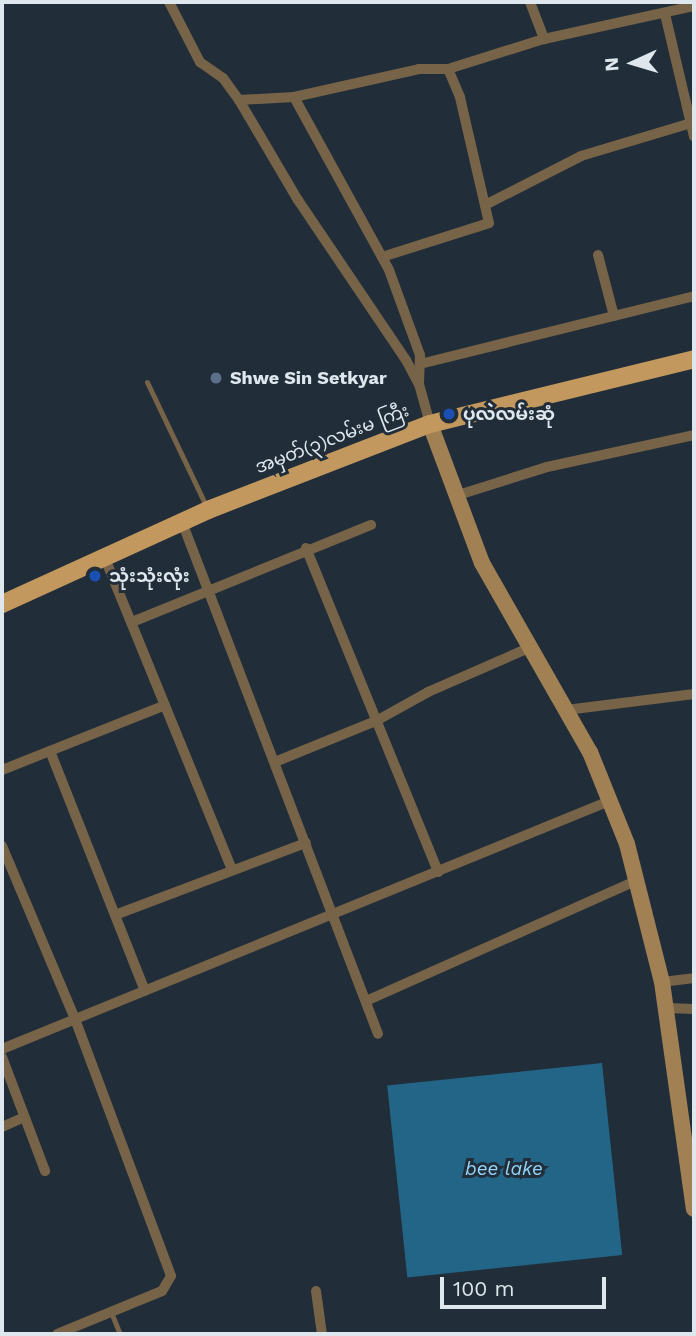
<!DOCTYPE html>
<html>
<head>
<meta charset="utf-8">
<style>
	body { margin:0 }
	#map { position:relative; width:696px; height:1336px; overflow:hidden; background:#212e39; font-family:"Work Sans","Noto Sans Myanmar",sans-serif }
	div>[style] { position:absolute }
	.water>* { inset:0; background:#226587; transform-origin:0 0 }
	.lane>* { height:5px; margin:-2.5px; padding:0 2.5px; transform-origin:2.5px; border-radius:2.5px; background:#776347 }
	.street>* { height:10px; margin:-5px; padding:0 5px; transform-origin:5px; border-radius:5px; background:#776347 }
	.secondary>* { height:16px; margin:-8px; padding:0 8px; transform-origin:8px; border-radius:8px; background:#a18154 }
	.primary>* { height:18px; margin:-9px; padding:0 9px; transform-origin:9px; border-radius:9px; background:#c2985e }
	.dots>* { width:19px; height:19px; translate:-50% -50%; box-sizing:border-box; border:4px solid #212e39; border-radius:50% }
	span { translate:-50% -50%; white-space:nowrap; text-align:center; line-height:1.15; -webkit-text-stroke:6px #212e39; paint-order:stroke }
	.poi-label { font-size:18px; color:#dee6ee; font-weight:700 }
	.left { translate:0 -50%; text-align:left }
	.street-label { font-size:18px; color:#dee6ee }
	.water-label { font-size:19px; color:#94d3f8; font-style:italic }
	.frame { position:absolute; inset:0; border:4px solid #dee6ee; pointer-events:none }
	.north { position:absolute; left:598px; top:28px; width:70px; height:70px; -webkit-text-stroke:5px #212e39; paint-order:stroke; rotate:266deg; font-size:19px; font-weight:700; line-height:28px; text-align:center; color:#dee6ee }
	.north::after { content:''; display:block; margin:auto; width:24px; height:32px; background:#dee6ee; clip-path:polygon(50% 0,100% 100%,50% 72%,0 100%) }
	.scale { position:absolute; left:440px; top:1277px; width:166px; height:32px; box-sizing:border-box; border:4px solid #dee6ee; border-top:0; padding-left:9px; font-size:21px; line-height:24px; white-space:nowrap; color:#dee6ee; -webkit-text-stroke:5px #212e39; paint-order:stroke }
</style>
</head>
<body>
<div id="map">
	<div class="water">
		<i style="left:602px;top:1063px;width:193px;height:216px;rotate:84deg"></i>
	</div>
	<div class="lane">
		<i style="left:147px;top:382px;width:140px;rotate:64.5deg"></i>
		<i style="left:111px;top:1312px;width:24px;rotate:68deg"></i>
	</div>
	<div class="street">
		<i style="left:169px;top:2px;width:68px;rotate:62.7deg"></i>
		<i style="left:200px;top:62px;width:28px;rotate:35deg"></i>
		<i style="left:223px;top:78px;width:27px;rotate:54deg"></i>
		<i style="left:239px;top:100px;width:116px;rotate:59.5deg"></i>
		<i style="left:298px;top:200px;width:193px;rotate:56deg"></i>
		<i style="left:406px;top:360px;width:27px;rotate:62deg"></i>
		<i style="left:419px;top:384px;width:41px;rotate:74.6deg"></i>
		<i style="left:530px;top:2px;width:40px;rotate:69deg"></i>
		<i style="left:665px;top:14px;width:126px;rotate:76.7deg"></i>
		<i style="left:294px;top:97px;width:197px;rotate:61.2deg"></i>
		<i style="left:389px;top:270px;width:90px;rotate:70deg"></i>
		<i style="left:420px;top:355px;width:27px;rotate:92deg"></i>
		<i style="left:239px;top:100px;width:55px;rotate:-3.1deg"></i>
		<i style="left:294px;top:97px;width:128px;rotate:-12.6deg"></i>
		<i style="left:419px;top:69px;width:29px"></i>
		<i style="left:448px;top:69px;width:101px;rotate:-17.4deg"></i>
		<i style="left:544px;top:39px;width:154px;rotate:-12.4deg"></i>
		<i style="left:485px;top:205px;width:108px;rotate:-27deg"></i>
		<i style="left:581px;top:156px;width:115px;rotate:-16.7deg"></i>
		<i style="left:598px;top:255px;width:63px;rotate:75.3deg"></i>
		<i style="left:382px;top:257px;width:112px;rotate:-17.6deg"></i>
		<i style="left:489px;top:223px;width:129px;rotate:-103deg"></i>
		<i style="left:460px;top:97px;width:30px;rotate:-113deg"></i>
		<i style="left:420px;top:364px;width:282px;rotate:-13.9deg"></i>
		<i style="left:455px;top:496px;width:96px;rotate:-17.5deg"></i>
		<i style="left:547px;top:467px;width:150px;rotate:-12.3deg"></i>
		<i style="left:182px;top:522px;width:548px;rotate:69.05deg"></i>
		<i style="left:306px;top:548px;width:350px;rotate:67.8deg"></i>
		<i style="left:104px;top:556px;width:339px;rotate:67.8deg"></i>
		<i style="left:132px;top:622px;width:258px;rotate:-22.1deg"></i>
		<i style="left:566px;top:710px;width:129px;rotate:-7.1deg"></i>
		<i style="left:50px;top:751px;width:258px;rotate:68.4deg"></i>
		<i style="left:275px;top:762px;width:109px;rotate:-22.1deg"></i>
		<i style="left:376px;top:721px;width:60px;rotate:-29.1deg"></i>
		<i style="left:428px;top:692px;width:112px;rotate:-23.6deg"></i>
		<i style="left:2px;top:770px;width:175px;rotate:-21.7deg"></i>
		<i style="left:2px;top:846px;width:188px;rotate:67.1deg"></i>
		<i style="left:75px;top:1019px;width:274px;rotate:69.5deg"></i>
		<i style="left:171px;top:1276px;width:17px;rotate:121deg"></i>
		<i style="left:162px;top:1291px;width:113px;rotate:157.7deg"></i>
		<i style="left:115px;top:915px;width:204px;rotate:-20.7deg"></i>
		<i style="left:662px;top:982px;width:32px;rotate:-7deg"></i>
		<i style="left:366px;top:1001px;width:298px;rotate:-24deg"></i>
		<i style="left:667px;top:1008px;width:27px;rotate:2deg"></i>
		<i style="left:2px;top:1049px;width:659px;rotate:-22.21deg"></i>
		<i style="left:2px;top:1057px;width:122px;rotate:69.3deg"></i>
		<i style="left:2px;top:1127px;width:24px;rotate:-24deg"></i>
		<i style="left:316px;top:1291px;width:43px;rotate:82.1deg"></i>
	</div>
	<div class="secondary">
		<i style="left:430px;top:424px;width:148px;rotate:69.5deg"></i>
		<i style="left:482px;top:563px;width:218px;rotate:60.3deg"></i>
		<i style="left:590px;top:752px;width:99px;rotate:68.1deg"></i>
		<i style="left:627px;top:844px;width:142px;rotate:75.8deg"></i>
		<i style="left:662px;top:982px;width:229px;rotate:82deg"></i>
	</div>
	<div class="primary">
		<i style="left:2px;top:604px;width:226px;rotate:-24.5deg"></i>
		<i style="left:208px;top:510px;width:238px;rotate:-21.2deg"></i>
		<i style="left:430px;top:424px;width:272px;rotate:-13.8deg"></i>
	</div>
	<div class="dots">
		<i style="left:216px;top:378px;background:#5c6f8a"></i>
		<i style="left:449px;top:414px;background:#1a4fb4"></i>
		<i style="left:95px;top:576px;background:#1a4fb4"></i>
	</div>
	<div class="poi-label">
		<span class="left" style="left:230px;top:378px">Shwe Sin Setkyar</span>
		<span class="left" style="left:463px;top:414px">ပုလဲလမ်းဆုံ</span>
		<span class="left" style="left:109px;top:576px">သုံးသုံးလုံး</span>
	</div>
	<div class="street-label">
		<span style="left:332px;top:439px;rotate:-21deg">အမှတ်(၃)လမ်းမ ကြီး</span>
	</div>
	<div class="water-label">
		<span style="left:504px;top:1169px">bee lake</span>
	</div>
	<div class="frame"></div>
	<div class="north">N</div>
	<div class="scale">100 m</div>
</div>
</body>
</html>
